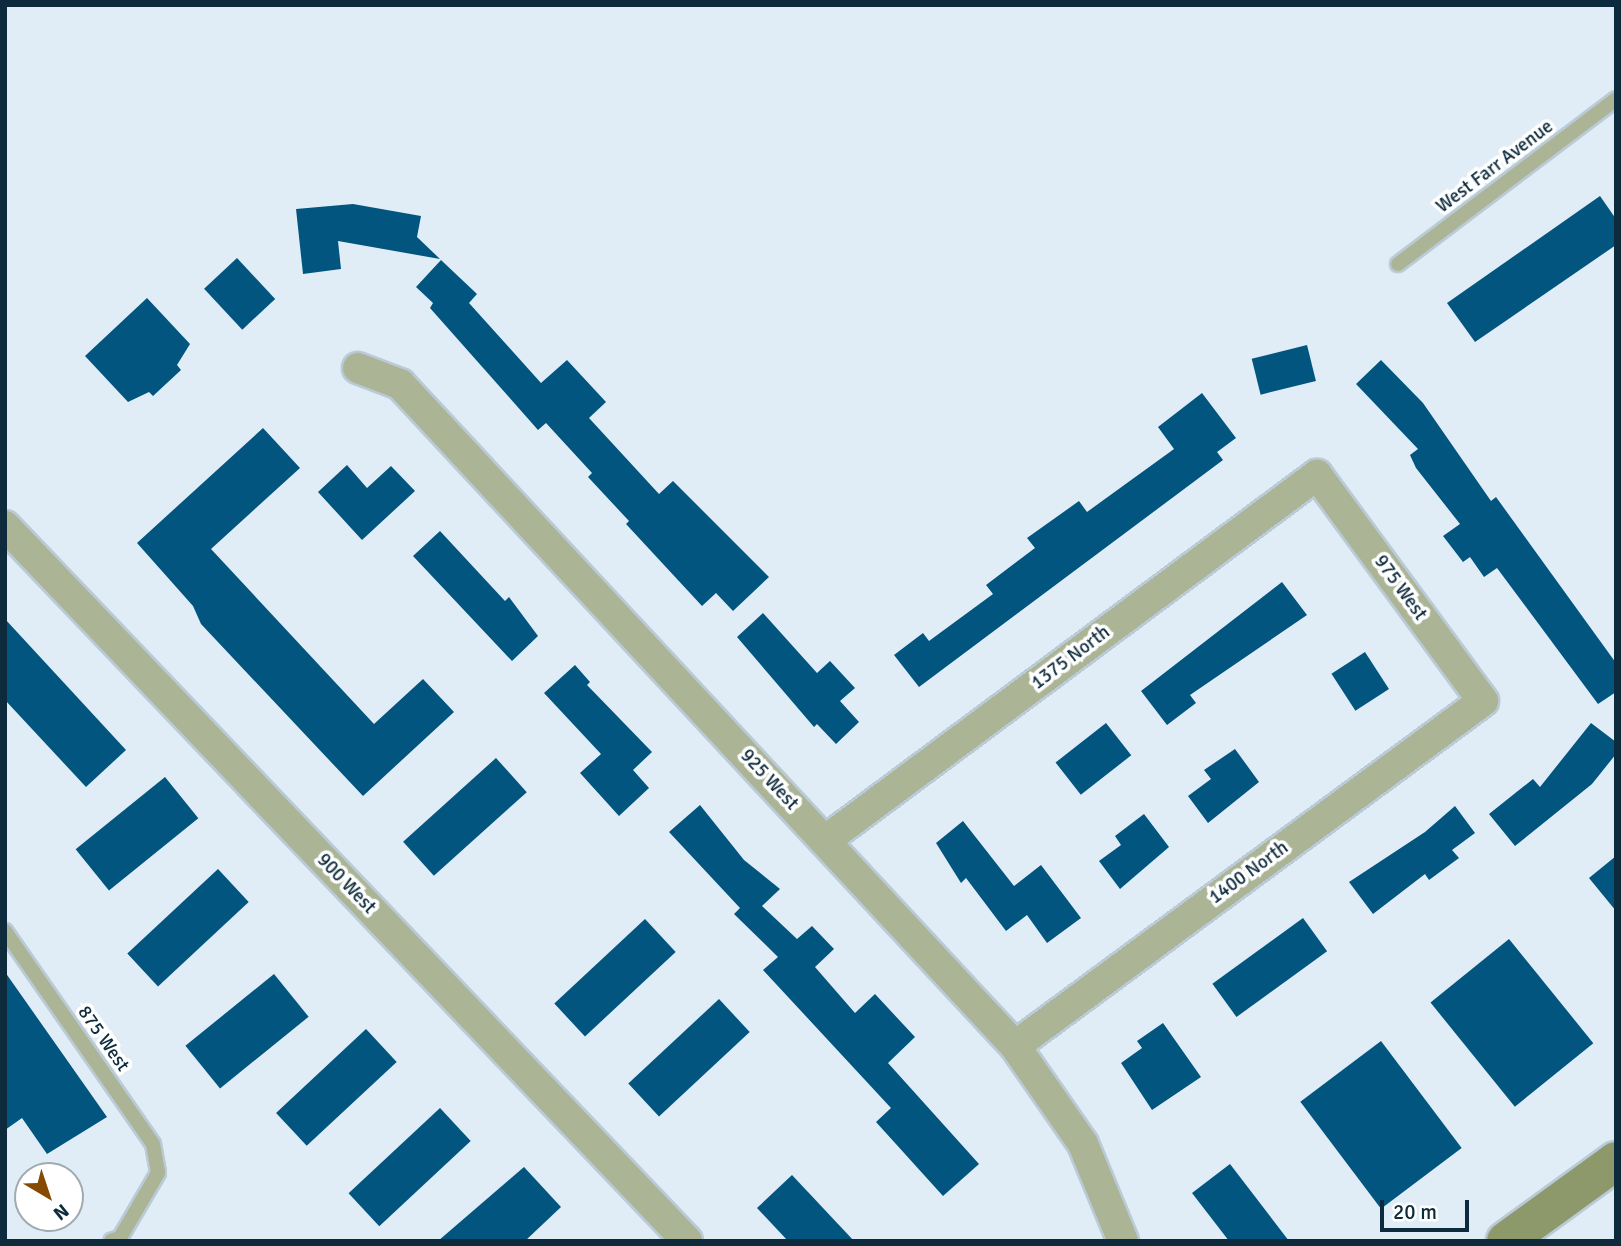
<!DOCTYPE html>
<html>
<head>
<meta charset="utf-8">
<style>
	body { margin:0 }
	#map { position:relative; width:1621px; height:1246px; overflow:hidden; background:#e0edf7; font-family:Signika,sans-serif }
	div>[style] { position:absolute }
	.building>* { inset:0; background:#02557f; transform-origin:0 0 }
	.roads { filter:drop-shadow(2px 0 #bacad6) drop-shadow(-2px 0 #bacad6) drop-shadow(0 2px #bacad6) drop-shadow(0 -2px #bacad6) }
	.service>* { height:14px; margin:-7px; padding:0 7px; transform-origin:7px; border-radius:7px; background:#abb495 }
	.minor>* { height:30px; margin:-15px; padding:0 15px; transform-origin:15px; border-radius:15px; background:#abb495 }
	.secondary>* { height:38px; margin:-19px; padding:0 19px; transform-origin:19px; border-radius:19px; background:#8d996b }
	span { translate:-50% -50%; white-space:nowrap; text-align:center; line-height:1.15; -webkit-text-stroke:7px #fff; paint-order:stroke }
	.street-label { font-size:19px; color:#0e2b3d }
	.frame { position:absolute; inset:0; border:7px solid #0e2b3d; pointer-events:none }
	.north { position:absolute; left:14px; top:1162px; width:70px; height:70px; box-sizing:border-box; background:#fff; border:2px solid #9faab1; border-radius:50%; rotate:141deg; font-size:19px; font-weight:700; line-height:28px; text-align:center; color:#0e2b3d }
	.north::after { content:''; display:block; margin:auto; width:24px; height:32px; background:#864a05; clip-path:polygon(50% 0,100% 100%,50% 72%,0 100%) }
	.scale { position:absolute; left:1380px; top:1200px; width:89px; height:32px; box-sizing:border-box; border:4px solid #0e2b3d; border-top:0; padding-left:9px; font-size:21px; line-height:24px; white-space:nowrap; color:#0e2b3d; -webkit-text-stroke:5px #fff; paint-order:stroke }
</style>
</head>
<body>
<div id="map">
	<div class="building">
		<i style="clip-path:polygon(1600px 196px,1616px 219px,1616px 245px,1475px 342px,1447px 303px)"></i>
		<i style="clip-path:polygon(353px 204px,421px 216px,417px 237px,440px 259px,338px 241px,341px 269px,303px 274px,296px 209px)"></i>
		<i style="left:237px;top:258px;width:56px;height:45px;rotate:47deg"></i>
		<i style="clip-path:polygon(441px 260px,477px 294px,469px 303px,541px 383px,567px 360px,606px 402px,589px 418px,659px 494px,673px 481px,769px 577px,733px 611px,716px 593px,702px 606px,626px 524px,629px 521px,588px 477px,592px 473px,546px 423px,538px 430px,430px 308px,433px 303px,416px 287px)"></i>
		<i style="clip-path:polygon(147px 298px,190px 344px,177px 365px,181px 370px,153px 396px,149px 392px,128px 402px,85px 356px)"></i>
		<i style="left:1307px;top:345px;width:37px;height:57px;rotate:76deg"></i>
		<i style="clip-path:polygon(1381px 360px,1423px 403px,1491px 501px,1496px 497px,1616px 663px,1616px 692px,1598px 704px,1497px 568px,1484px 577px,1470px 557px,1463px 562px,1443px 536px,1460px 524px,1416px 468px,1410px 455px,1418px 449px,1356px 384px)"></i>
		<i style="clip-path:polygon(1202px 393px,1236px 438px,1217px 452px,1223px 460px,919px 687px,894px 655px,923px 633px,929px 641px,993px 594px,986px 585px,1035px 548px,1027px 538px,1079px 501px,1087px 512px,1174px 449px,1158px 427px)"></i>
		<i style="clip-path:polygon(263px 428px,300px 468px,211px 549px,374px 724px,423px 679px,454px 712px,363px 796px,201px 624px,193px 606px,137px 543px)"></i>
		<i style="clip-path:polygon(347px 465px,367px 488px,391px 466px,415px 491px,362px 540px,318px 492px)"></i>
		<i style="clip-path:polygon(440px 531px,505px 601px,509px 597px,538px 636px,512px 661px,413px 556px)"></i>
		<i style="clip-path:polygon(1282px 582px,1307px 615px,1190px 695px,1196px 703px,1167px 725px,1141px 691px)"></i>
		<i style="clip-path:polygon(763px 613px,817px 673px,830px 661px,855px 688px,840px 701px,859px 722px,836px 744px,817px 724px,814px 727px,737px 637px)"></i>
		<i style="clip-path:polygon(5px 619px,126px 750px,86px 787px,5px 700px)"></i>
		<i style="left:1365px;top:652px;width:44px;height:40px;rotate:57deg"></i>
		<i style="clip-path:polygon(575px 665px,590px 682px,587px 685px,652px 752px,633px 770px,649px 788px,619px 816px,580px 773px,601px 754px,544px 693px)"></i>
		<i style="left:1106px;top:723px;width:41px;height:64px;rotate:52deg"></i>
		<i style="clip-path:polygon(1591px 723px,1616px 742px,1616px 754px,1592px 784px,1515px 846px,1489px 814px,1533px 779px,1540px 787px)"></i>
		<i style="clip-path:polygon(1235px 749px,1259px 782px,1208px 823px,1188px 796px,1211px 779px,1204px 770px)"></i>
		<i style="left:496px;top:758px;width:46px;height:125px;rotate:48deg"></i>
		<i style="left:165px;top:777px;width:53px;height:115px;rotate:51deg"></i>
		<i style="clip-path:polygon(700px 805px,744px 860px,780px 889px,762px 906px,797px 939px,812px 926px,834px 949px,815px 967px,855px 1013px,875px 994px,915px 1037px,888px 1063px,979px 1164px,943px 1196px,876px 1122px,891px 1108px,763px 970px,778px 957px,734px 914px,740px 908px,669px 832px)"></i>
		<i style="clip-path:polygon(1455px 806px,1475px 833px,1452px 850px,1459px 858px,1429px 880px,1425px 874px,1373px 914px,1349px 882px,1425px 832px)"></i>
		<i style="clip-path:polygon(1144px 814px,1169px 847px,1120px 889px,1099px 861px,1121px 845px,1115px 836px)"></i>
		<i style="clip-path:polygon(963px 821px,1014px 886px,1041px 865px,1081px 918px,1047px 943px,1027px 915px,1006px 931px,966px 878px,961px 883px,936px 843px)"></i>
		<i style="clip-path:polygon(1616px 856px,1616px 911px,1589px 878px)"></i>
		<i style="left:218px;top:869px;width:45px;height:124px;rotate:47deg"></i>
		<i style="left:1303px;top:918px;width:41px;height:112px;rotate:54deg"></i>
		<i style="left:645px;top:919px;width:45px;height:124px;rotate:47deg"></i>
		<i style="left:1509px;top:939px;width:134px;height:101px;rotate:51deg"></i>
		<i style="clip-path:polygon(5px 972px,107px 1117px,47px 1154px,22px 1118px,5px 1130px)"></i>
		<i style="left:274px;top:974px;width:55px;height:114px;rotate:51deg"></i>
		<i style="left:719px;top:999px;width:45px;height:124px;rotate:47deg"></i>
		<i style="clip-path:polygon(1163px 1023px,1201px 1077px,1152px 1110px,1121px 1063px,1142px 1048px,1137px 1041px)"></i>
		<i style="left:366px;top:1029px;width:45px;height:123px;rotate:47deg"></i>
		<i style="left:1381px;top:1041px;width:134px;height:101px;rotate:53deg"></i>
		<i style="left:440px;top:1108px;width:45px;height:125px;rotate:47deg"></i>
		<i style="clip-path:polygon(1230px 1164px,1289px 1241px,1229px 1241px,1192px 1193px)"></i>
		<i style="clip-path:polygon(524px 1167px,561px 1207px,525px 1241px,438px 1241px)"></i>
		<i style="clip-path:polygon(792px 1175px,854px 1241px,788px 1241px,757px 1208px)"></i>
	</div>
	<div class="roads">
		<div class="service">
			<i style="left:1398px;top:264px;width:273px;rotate:-37.1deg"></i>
			<i style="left:5px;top:931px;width:259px;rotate:55.2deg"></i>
			<i style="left:153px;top:1144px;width:29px;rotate:80deg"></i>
			<i style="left:158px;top:1173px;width:75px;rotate:120.3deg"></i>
			<i style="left:120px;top:1238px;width:9px;rotate:162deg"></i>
		</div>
		<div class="minor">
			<i style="left:358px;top:368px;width:45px;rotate:20.9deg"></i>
			<i style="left:400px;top:384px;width:904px;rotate:47.11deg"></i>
			<i style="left:1015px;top:1046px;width:119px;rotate:55.2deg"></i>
			<i style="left:1083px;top:1144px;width:105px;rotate:67.6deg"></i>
			<i style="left:5px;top:526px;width:988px;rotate:46.35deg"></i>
			<i style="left:826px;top:840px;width:612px;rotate:-36.63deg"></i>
			<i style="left:1317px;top:475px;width:280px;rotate:53.7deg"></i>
			<i style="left:1483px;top:701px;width:581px;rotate:143.6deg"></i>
		</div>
		<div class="secondary">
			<i style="left:1506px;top:1241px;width:136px;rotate:-36deg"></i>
		</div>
	</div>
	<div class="street-label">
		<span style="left:1495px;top:167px;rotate:-37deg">West Farr Avenue</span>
		<span style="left:1400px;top:588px;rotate:54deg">975 West</span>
		<span style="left:1071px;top:658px;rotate:-37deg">1375 North</span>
		<span style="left:769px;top:780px;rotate:47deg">925 West</span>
		<span style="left:1249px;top:873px;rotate:-36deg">1400 North</span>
		<span style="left:346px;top:884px;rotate:46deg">900 West</span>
		<span style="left:103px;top:1039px;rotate:55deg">875 West</span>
	</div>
	<div class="frame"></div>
	<div class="north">N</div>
	<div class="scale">20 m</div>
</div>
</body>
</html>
